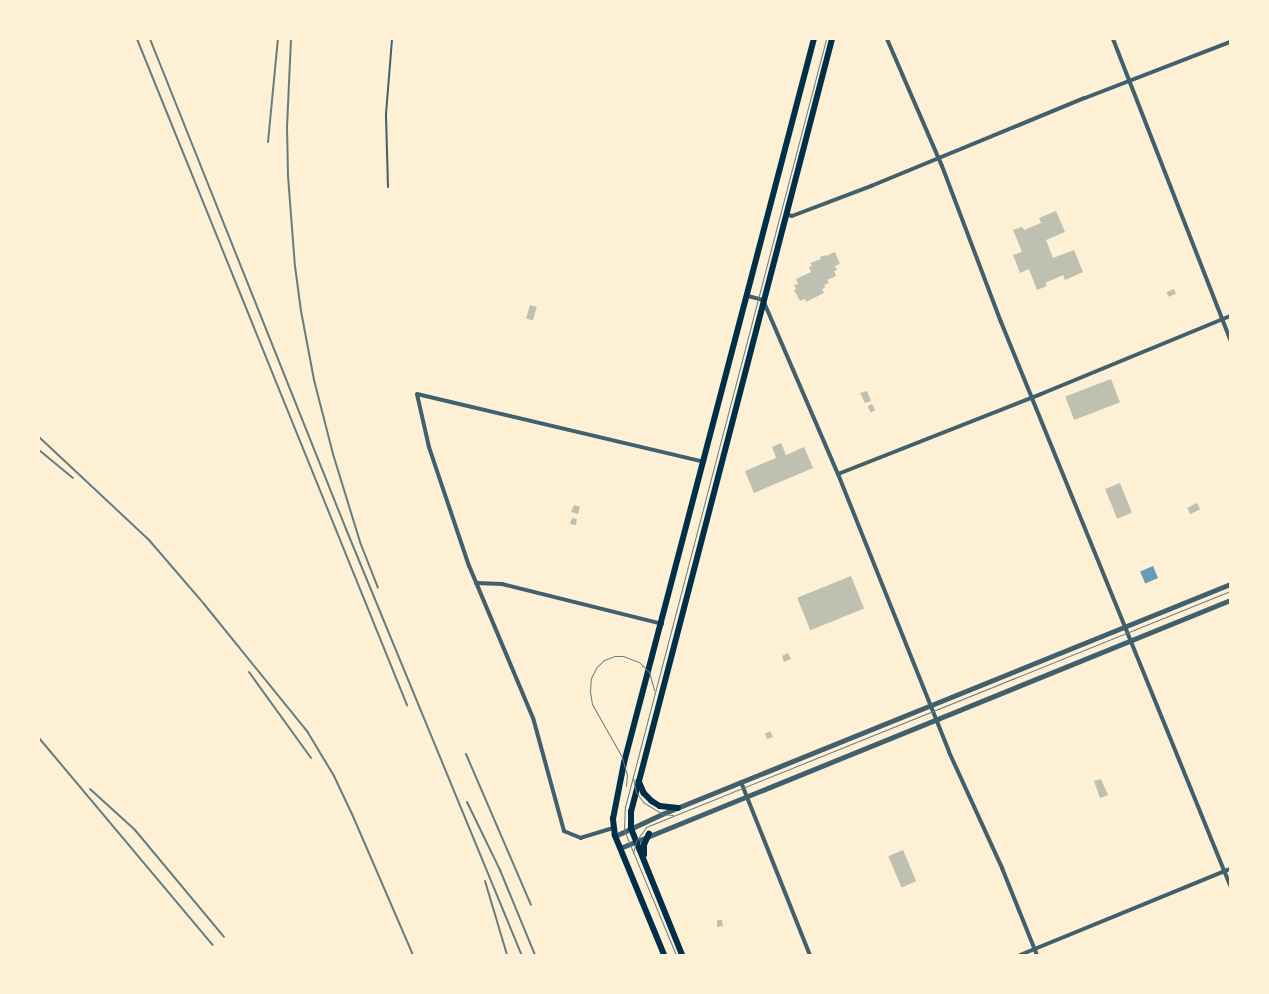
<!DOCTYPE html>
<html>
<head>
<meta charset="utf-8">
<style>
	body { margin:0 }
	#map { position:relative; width:1269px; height:994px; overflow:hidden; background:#fdf0d5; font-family:Rubik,sans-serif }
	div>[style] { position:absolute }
	.water>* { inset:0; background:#669bbc; transform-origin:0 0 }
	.building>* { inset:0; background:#bec0b2; transform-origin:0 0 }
	.service>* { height:2px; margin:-1px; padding:0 1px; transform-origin:1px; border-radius:1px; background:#3f606c }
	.minor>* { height:4px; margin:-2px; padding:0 2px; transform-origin:2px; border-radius:2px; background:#3f606c }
	.tertiary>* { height:5px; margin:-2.5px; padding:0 2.5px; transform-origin:2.5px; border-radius:2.5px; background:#3f606c }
	.secondary>* { height:5.5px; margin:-2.75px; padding:0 2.75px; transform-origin:2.75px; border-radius:2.75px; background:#003049 }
	.tram>* { height:1px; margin:-0.5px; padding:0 0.5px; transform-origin:0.5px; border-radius:0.5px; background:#657d81 }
	.rail>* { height:2px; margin:-1px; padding:0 1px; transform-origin:1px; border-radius:1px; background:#657d81 }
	span { translate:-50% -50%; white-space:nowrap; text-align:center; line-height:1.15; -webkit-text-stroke:4.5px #fdf0d5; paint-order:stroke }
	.frame { position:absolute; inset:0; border:40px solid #fdf0d5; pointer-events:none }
</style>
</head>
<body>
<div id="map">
	<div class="water">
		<i style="left:1153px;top:566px;width:13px;height:14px;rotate:67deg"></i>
	</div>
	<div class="building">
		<i style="clip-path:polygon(1056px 211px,1065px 232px,1046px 240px,1053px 258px,1074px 250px,1083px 272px,1065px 280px,1063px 275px,1045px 283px,1047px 286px,1037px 290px,1029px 269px,1020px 273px,1013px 255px,1022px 252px,1013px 230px,1022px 227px,1024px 230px,1041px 223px,1039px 218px)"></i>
		<i style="clip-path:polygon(835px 252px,840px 264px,835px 266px,837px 270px,834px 271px,836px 276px,827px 280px,829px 283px,824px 285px,825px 288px,822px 289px,824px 293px,806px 302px,805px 299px,800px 301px,794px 290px,796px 289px,794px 285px,798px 284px,796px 279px,811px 272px,809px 267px,812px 266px,810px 263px,821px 259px,820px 257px,825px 255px,826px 256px)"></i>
		<i style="left:1174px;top:289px;width:5px;height:8px;rotate:68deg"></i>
		<i style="left:530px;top:305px;width:7px;height:14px;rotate:16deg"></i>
		<i style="left:1111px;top:379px;width:25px;height:49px;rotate:69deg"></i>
		<i style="clip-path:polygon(867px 391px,871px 401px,865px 403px,860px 393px)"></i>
		<i style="left:872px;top:404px;width:7px;height:5px;rotate:63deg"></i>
		<i style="clip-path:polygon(781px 443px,786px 455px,804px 447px,813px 468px,754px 493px,745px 471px,776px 458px,772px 447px)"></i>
		<i style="left:1120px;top:483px;width:32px;height:16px;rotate:68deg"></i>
		<i style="left:1197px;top:503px;width:7px;height:11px;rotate:63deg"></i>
		<i style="clip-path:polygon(574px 505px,580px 507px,578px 514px,571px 512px)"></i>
		<i style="clip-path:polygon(572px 518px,577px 519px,576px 525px,570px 524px)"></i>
		<i style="left:851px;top:576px;width:35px;height:58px;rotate:68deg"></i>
		<i style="clip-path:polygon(788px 653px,791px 659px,784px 662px,782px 656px)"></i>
		<i style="clip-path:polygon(770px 731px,773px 737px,767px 739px,765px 734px)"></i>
		<i style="clip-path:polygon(1101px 779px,1108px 795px,1100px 798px,1094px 781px)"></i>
		<i style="left:903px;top:850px;width:34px;height:16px;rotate:67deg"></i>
		<i style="clip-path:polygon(717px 920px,722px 920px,723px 926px,717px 927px)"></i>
	</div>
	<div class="service">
		<i style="left:388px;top:187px;width:73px;rotate:-91.6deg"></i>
		<i style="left:386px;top:114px;width:75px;rotate:-85.4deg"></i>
	</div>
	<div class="minor">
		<i style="left:887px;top:39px;width:138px;rotate:66.6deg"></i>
		<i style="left:942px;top:166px;width:167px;rotate:69.3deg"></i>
		<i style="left:1001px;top:322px;width:608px;rotate:67.87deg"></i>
		<i style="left:1113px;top:39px;width:322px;rotate:68.7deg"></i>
		<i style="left:786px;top:214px;width:6px;rotate:18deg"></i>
		<i style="left:792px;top:216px;width:85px;rotate:-20.8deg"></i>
		<i style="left:871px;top:186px;width:231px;rotate:-22.4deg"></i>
		<i style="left:1085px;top:98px;width:155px;rotate:-21.1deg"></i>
		<i style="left:748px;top:296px;width:16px;rotate:15deg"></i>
		<i style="left:763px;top:300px;width:189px;rotate:66.7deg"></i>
		<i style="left:838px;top:474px;width:299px;rotate:68.2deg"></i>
		<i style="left:949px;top:752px;width:128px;rotate:65.4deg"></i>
		<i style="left:1002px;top:868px;width:94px;rotate:68.1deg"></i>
		<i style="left:838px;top:474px;width:218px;rotate:-21.5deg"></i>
		<i style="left:1041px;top:394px;width:204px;rotate:-22.4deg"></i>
		<i style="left:476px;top:583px;width:26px;rotate:2deg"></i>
		<i style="left:502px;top:584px;width:165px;rotate:14deg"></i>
		<i style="left:741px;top:782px;width:186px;rotate:68.3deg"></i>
		<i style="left:613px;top:828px;width:34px;rotate:163deg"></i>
		<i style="left:581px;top:838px;width:18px;rotate:-158deg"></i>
		<i style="left:564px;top:831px;width:117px;rotate:-105.3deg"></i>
		<i style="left:533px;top:718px;width:165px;rotate:-112.8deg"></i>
		<i style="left:469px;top:566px;width:126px;rotate:-108.6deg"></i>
		<i style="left:429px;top:447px;width:54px;rotate:-102.8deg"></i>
		<i style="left:417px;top:394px;width:295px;rotate:13.3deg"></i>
		<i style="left:1020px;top:955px;width:227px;rotate:-22.3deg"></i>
	</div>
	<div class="tertiary">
		<i style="left:615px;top:836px;width:52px;rotate:-25.1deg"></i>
		<i style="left:662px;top:814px;width:613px;rotate:-22.04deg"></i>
		<i style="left:620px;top:848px;width:658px;rotate:-22.12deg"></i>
	</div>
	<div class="secondary">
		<i style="left:639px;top:781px;width:13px;rotate:67deg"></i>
		<i style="left:644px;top:793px;width:11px;rotate:45deg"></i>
		<i style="left:652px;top:801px;width:9px;rotate:32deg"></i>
		<i style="left:660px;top:806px;width:18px;rotate:6deg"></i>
		<i style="left:644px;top:855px;width:10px;rotate:-90deg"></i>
		<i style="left:644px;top:845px;width:12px;rotate:-66deg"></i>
		<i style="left:664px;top:955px;width:129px;rotate:-112.4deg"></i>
		<i style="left:615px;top:836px;width:17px;rotate:-97deg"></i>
		<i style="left:613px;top:819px;width:57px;rotate:-78.9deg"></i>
		<i style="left:624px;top:763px;width:749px;rotate:-75.3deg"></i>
		<i style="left:682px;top:955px;width:136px;rotate:-112deg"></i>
		<i style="left:631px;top:829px;width:17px;rotate:-90deg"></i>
		<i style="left:631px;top:812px;width:799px;rotate:-75.42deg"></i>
	</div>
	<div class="tram">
		<i style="left:633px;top:778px;width:14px;rotate:78deg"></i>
		<i style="left:636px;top:792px;width:12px;rotate:55deg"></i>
		<i style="left:643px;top:802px;width:22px;rotate:32deg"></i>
		<i style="left:662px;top:814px;width:11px;rotate:5deg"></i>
		<i style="left:626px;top:786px;width:11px;rotate:-85deg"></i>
		<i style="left:627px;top:775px;width:19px;rotate:-106deg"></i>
		<i style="left:622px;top:757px;width:61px;rotate:-119.5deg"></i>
		<i style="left:592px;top:704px;width:13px;rotate:-99deg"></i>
		<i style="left:590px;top:691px;width:13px;rotate:-86deg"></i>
		<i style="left:591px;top:678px;width:11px;rotate:-63deg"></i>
		<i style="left:596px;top:668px;width:11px;rotate:-45deg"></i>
		<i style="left:604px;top:660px;width:12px;rotate:-20deg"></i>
		<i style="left:615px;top:656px;width:8px"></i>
		<i style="left:623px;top:656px;width:17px;rotate:21deg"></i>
		<i style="left:639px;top:662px;width:14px;rotate:45deg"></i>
		<i style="left:649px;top:672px;width:19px;rotate:74deg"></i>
		<i style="left:633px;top:853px;width:12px;rotate:-76deg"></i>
		<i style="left:636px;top:841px;width:17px;rotate:-54deg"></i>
		<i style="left:646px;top:827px;width:630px;rotate:-22deg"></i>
		<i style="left:676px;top:955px;width:135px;rotate:-112.6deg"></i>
		<i style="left:624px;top:830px;width:23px;rotate:-88deg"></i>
		<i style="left:625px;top:807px;width:794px;rotate:-75.33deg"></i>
	</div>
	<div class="rail">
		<i style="left:137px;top:39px;width:719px;rotate:67.93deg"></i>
		<i style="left:150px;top:39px;width:528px;rotate:68.2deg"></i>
		<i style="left:346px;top:529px;width:461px;rotate:67.6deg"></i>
		<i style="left:291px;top:39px;width:88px;rotate:92.6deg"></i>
		<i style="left:287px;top:127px;width:49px;rotate:88.8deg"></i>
		<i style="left:288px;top:176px;width:90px;rotate:85.6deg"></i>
		<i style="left:295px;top:266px;width:45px;rotate:82.4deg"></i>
		<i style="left:301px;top:311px;width:70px;rotate:79.3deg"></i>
		<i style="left:314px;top:380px;width:76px;rotate:75.6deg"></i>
		<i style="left:333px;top:454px;width:92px;rotate:72.9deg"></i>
		<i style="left:360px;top:542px;width:49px;rotate:68.6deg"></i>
		<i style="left:268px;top:142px;width:103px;rotate:-84.5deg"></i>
		<i style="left:39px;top:437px;width:151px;rotate:43.1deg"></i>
		<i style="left:149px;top:540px;width:84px;rotate:49.3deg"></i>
		<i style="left:204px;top:604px;width:164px;rotate:51deg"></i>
		<i style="left:307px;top:731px;width:52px;rotate:59deg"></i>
		<i style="left:334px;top:776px;width:42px;rotate:64.7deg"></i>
		<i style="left:352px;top:814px;width:154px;rotate:66.6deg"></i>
		<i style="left:39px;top:450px;width:44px;rotate:39.5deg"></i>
		<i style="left:249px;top:672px;width:106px;rotate:54.2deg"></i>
		<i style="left:39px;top:738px;width:270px;rotate:50deg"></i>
		<i style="left:466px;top:754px;width:164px;rotate:66.7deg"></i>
		<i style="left:90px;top:789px;width:61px;rotate:42.3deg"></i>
		<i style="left:135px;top:830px;width:139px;rotate:50.2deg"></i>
		<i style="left:467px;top:802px;width:76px;rotate:64.1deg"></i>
		<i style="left:500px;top:870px;width:92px;rotate:67.6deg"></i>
		<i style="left:485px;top:881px;width:77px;rotate:73.4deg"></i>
	</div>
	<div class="frame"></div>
</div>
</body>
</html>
